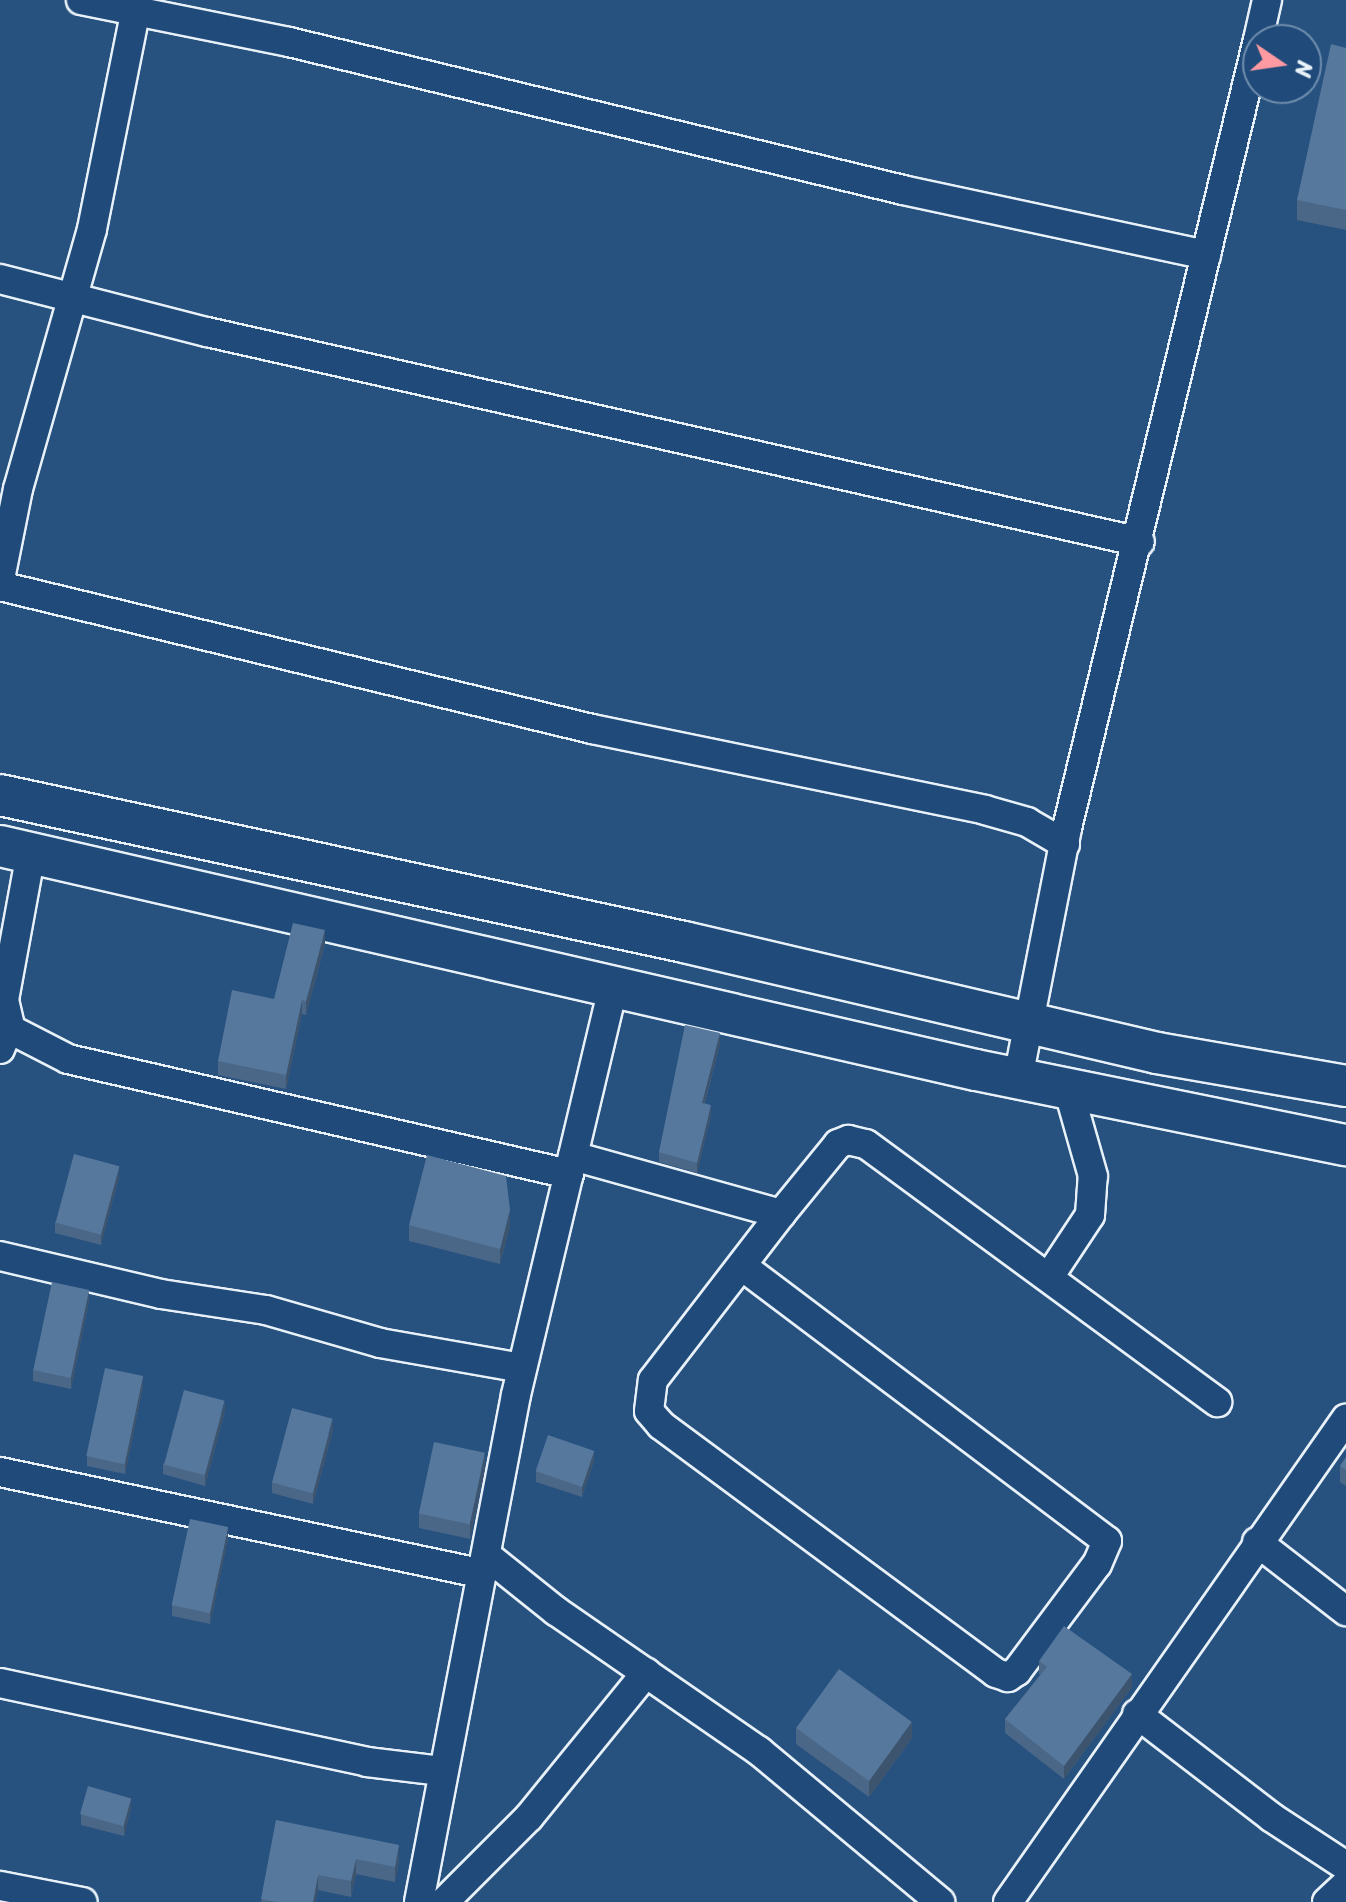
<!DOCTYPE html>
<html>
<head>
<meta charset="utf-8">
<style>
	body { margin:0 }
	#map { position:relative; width:1346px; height:1902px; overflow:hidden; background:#27517f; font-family:Sriracha,sans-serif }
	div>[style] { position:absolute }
	.roads { filter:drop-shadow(2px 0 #e8f1f8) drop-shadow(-2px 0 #e8f1f8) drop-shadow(0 2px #e8f1f8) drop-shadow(0 -2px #e8f1f8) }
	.street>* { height:28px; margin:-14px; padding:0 14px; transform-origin:14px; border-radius:14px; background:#1f4a7a }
	.secondary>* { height:40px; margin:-20px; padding:0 20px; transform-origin:20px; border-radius:20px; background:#1f4a7a }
	.wall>* { inset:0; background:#4b6787 }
	.shaded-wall>* { inset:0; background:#3d546e }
	.building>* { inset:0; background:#57789d; transform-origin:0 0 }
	span { translate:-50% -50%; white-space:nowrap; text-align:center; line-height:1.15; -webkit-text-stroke:8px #1f4a7a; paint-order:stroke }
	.north { position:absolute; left:1242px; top:24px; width:80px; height:80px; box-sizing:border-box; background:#1f4a7a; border:2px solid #6f8dac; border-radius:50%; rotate:103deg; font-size:22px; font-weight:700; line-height:32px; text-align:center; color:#e8f1f8 }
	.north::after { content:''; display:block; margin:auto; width:28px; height:36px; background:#ff9aa2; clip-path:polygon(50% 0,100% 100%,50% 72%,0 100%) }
</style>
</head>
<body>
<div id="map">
	<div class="roads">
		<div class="street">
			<i style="left:81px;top:0;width:212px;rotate:11.4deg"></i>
			<i style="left:289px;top:42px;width:632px;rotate:13.55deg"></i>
			<i style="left:903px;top:190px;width:310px;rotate:12.1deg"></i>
			<i style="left:1258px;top:40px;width:41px;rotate:-77.3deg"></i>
			<i style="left:0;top:279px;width:214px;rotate:14.4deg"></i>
			<i style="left:207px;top:332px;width:956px;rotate:12.68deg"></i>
			<i style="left:0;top:579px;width:92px;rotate:-78.7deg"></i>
			<i style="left:18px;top:489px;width:270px;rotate:-74.1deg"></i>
			<i style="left:92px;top:229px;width:224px;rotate:-78.7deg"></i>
			<i style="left:0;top:586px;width:609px;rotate:13.58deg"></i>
			<i style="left:592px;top:729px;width:401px;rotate:11.6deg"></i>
			<i style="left:985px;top:810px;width:44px;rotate:15.9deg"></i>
			<i style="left:1027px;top:822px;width:44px;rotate:30.1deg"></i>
			<i style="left:0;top:1024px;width:76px;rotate:27.2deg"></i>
			<i style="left:68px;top:1059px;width:514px;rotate:12.93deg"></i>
			<i style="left:0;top:1049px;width:25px;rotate:-67deg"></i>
			<i style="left:10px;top:1026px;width:27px;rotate:-103deg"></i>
			<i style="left:4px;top:1000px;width:149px;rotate:-79.6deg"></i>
			<i style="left:1018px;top:1078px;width:255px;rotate:-78.9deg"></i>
			<i style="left:1067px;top:828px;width:811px;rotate:-76.38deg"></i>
			<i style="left:573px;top:1156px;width:216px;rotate:15.6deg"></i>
			<i style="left:781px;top:1214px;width:90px;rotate:-50.8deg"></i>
			<i style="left:838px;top:1144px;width:11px;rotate:-22deg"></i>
			<i style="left:848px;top:1140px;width:18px;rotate:13deg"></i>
			<i style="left:866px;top:1144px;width:436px;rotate:36.3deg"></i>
			<i style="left:0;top:1256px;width:165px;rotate:13.3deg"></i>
			<i style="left:161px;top:1294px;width:106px;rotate:8.7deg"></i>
			<i style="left:266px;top:1310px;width:119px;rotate:16.1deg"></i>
			<i style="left:380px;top:1343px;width:144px;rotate:10deg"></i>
			<i style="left:742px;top:1266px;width:457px;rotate:37deg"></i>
			<i style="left:1107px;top:1541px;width:25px;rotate:113deg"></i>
			<i style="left:1097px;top:1564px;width:134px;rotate:126.8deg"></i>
			<i style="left:1017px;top:1671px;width:11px;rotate:146deg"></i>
			<i style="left:1008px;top:1677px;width:13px;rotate:-162deg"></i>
			<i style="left:996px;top:1673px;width:417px;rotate:-143.5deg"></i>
			<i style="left:661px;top:1425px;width:18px;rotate:-131deg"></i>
			<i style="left:649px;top:1411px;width:31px;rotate:-83deg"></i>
			<i style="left:653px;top:1380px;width:210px;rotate:-52.4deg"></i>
			<i style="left:1049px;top:1277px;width:74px;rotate:-56.5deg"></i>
			<i style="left:1090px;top:1215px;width:39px;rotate:-86deg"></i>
			<i style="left:1093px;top:1176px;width:91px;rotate:-105.9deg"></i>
			<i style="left:0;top:1472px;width:493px;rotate:11.9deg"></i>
			<i style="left:1257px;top:1542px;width:113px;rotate:37.8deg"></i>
			<i style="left:486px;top:1555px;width:90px;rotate:38.7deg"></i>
			<i style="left:556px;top:1611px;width:247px;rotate:34.6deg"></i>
			<i style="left:759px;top:1751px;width:236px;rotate:39.8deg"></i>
			<i style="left:0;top:1683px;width:375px;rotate:12.1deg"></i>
			<i style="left:367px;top:1762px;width:75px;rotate:6.9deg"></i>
			<i style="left:1137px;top:1714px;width:169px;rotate:37.5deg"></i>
			<i style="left:1271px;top:1817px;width:90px;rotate:33.2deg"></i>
			<i style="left:0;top:1886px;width:84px;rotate:11deg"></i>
			<i style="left:419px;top:1902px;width:516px;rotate:-79.17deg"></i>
			<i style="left:516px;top:1395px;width:423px;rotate:-76.6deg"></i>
			<i style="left:444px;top:1902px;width:120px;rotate:-45deg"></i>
			<i style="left:529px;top:1817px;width:186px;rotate:-50.9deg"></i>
			<i style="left:1008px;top:1902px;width:590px;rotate:-55.02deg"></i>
			<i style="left:1327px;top:1902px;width:26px;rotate:-43deg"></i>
		</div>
		<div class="secondary">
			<i style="left:0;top:795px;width:700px;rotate:12.13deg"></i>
			<i style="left:684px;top:942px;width:486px;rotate:13.2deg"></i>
			<i style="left:1157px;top:1053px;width:192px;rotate:9.9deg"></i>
			<i style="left:0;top:846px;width:1001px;rotate:12.93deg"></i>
			<i style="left:976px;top:1070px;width:378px;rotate:11.5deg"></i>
		</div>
	</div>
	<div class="wall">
		<i style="clip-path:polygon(1346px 48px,1346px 230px,1297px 220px,1297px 200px)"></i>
		<i style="clip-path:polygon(325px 944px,306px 1015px,302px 1014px,286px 1089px,218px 1075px,218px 1061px,274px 999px)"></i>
		<i style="clip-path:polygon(720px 1044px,705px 1103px,711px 1115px,697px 1173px,659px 1162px,659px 1152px)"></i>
		<i style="clip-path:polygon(119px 1177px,101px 1245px,55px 1233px,55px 1222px)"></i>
		<i style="clip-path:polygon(409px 1225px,510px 1226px,500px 1264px,409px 1241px)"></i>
		<i style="clip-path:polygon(89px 1301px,71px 1389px,33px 1381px,33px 1370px)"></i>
		<i style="clip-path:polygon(143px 1386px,125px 1474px,87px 1466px,87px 1456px)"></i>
		<i style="clip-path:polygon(225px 1411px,205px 1486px,163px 1474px,163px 1464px)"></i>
		<i style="clip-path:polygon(333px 1430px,313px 1504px,272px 1493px,272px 1482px)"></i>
		<i style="clip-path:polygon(1346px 1457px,1346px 1486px,1340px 1482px,1340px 1466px)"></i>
		<i style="clip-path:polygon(594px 1461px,582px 1497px,536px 1482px,536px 1471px)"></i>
		<i style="clip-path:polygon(485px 1468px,470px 1539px,419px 1528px,419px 1513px)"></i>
		<i style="clip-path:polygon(228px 1538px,210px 1624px,172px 1616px,172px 1605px)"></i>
		<i style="clip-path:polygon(1039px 1661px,1132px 1687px,1064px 1779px,1005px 1733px,1005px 1719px,1040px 1675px,1039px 1674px)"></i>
		<i style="clip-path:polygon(796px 1728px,912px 1738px,869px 1797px,796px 1744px)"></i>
		<i style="clip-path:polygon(131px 1808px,124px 1836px,81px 1825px,81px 1814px)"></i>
		<i style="clip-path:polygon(276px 1820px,399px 1860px,395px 1882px,356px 1874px,351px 1897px,318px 1890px,315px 1902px,261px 1902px)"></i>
	</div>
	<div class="shaded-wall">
		<i style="clip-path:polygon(325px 930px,325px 944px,306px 1015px,306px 1001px)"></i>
		<i style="clip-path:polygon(302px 1000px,302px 1014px,286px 1089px,286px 1075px)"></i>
		<i style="clip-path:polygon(720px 1033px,720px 1044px,702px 1113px,702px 1103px)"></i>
		<i style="clip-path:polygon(711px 1105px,711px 1115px,697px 1173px,697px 1163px)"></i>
		<i style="clip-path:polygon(119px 1166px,119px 1177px,101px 1245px,101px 1234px)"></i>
		<i style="clip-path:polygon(510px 1210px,510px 1226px,500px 1264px,500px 1249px)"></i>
		<i style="clip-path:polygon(89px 1290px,89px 1301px,71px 1389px,71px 1378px)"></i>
		<i style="clip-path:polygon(143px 1376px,143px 1386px,125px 1474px,125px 1464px)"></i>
		<i style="clip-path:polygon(225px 1401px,225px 1411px,205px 1486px,205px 1475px)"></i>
		<i style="clip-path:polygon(333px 1419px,333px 1430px,313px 1504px,313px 1494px)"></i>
		<i style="clip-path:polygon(594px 1451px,594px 1461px,582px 1497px,582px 1487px)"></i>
		<i style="clip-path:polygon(485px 1453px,485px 1468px,470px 1539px,470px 1523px)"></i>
		<i style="clip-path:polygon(228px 1527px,228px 1538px,210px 1624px,210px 1613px)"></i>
		<i style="clip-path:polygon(1132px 1674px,1132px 1687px,1064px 1779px,1064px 1766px)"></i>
		<i style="clip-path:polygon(912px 1722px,912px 1738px,869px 1797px,869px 1781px)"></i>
		<i style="clip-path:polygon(131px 1798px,131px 1808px,124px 1836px,124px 1825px)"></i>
		<i style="clip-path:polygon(399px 1845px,399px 1860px,395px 1882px,395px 1867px)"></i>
		<i style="clip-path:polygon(356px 1859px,356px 1874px,351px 1897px,351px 1881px)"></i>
		<i style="clip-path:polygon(318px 1875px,318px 1890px,315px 1902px,313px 1902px)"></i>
	</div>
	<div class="building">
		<i style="clip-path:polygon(1331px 44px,1346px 48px,1346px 210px,1297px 200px)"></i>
		<i style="clip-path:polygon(293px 923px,325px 930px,306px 1001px,302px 1000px,286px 1075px,218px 1061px,232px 990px,274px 999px)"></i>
		<i style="clip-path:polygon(685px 1025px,720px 1033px,702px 1103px,711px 1105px,697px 1163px,659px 1152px)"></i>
		<i style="left:74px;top:1154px;width:47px;height:71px;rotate:15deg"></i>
		<i style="clip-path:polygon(427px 1155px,506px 1176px,510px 1210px,500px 1249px,409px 1225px)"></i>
		<i style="left:52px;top:1282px;width:38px;height:90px;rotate:12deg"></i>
		<i style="left:105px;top:1368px;width:39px;height:90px;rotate:12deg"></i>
		<i style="left:184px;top:1390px;width:42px;height:77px;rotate:15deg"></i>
		<i style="left:292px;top:1408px;width:42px;height:77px;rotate:15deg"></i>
		<i style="left:548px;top:1435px;width:49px;height:38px;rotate:19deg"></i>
		<i style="left:434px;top:1442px;width:52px;height:73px;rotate:12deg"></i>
		<i style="clip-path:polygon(1346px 1457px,1346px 1470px,1340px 1466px)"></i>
		<i style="left:190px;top:1519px;width:39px;height:88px;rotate:12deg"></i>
		<i style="clip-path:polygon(1064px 1626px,1132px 1674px,1064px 1766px,1005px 1719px,1047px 1667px,1039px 1661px)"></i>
		<i style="left:839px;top:1669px;width:90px;height:73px;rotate:36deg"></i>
		<i style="left:88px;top:1786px;width:45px;height:29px;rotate:16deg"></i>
		<i style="clip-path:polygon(276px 1820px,399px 1845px,395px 1867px,356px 1859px,351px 1881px,318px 1875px,313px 1902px,277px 1902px,261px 1899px)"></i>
	</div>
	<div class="north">N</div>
</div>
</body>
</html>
